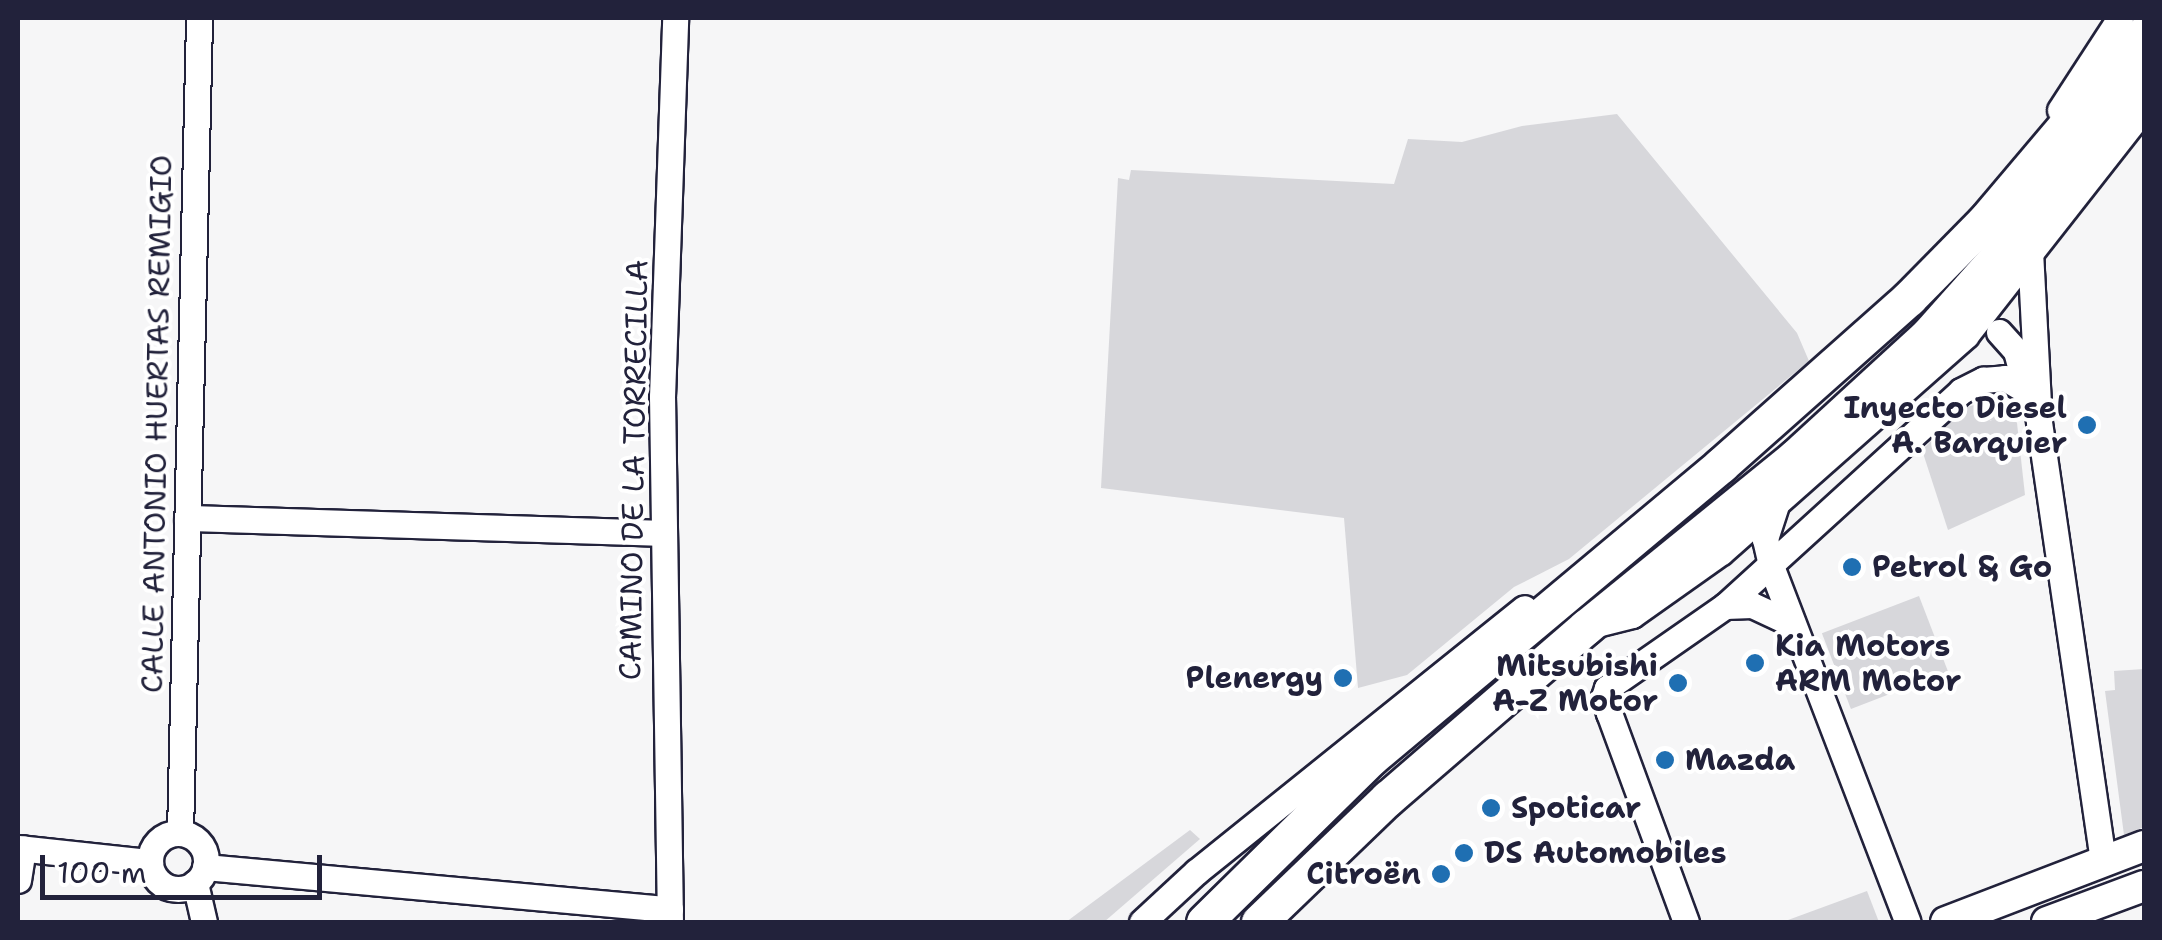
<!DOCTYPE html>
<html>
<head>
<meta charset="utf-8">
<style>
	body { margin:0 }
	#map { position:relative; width:2162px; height:940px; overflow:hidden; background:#f6f6f7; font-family:"Shantell Sans",sans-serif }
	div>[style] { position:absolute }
	.green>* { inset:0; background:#d7d7db; transform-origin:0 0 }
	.roads { filter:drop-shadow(2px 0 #22223b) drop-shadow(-2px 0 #22223b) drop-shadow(0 2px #22223b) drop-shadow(0 -2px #22223b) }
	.minor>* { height:25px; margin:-12.5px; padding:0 12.5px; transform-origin:12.5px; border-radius:12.5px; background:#fff }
	.minor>.ring { margin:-12.5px; padding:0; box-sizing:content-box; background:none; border:25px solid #fff; border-radius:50% }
	.major>* { height:30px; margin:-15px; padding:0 15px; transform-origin:15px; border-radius:15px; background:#fff }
	.highway>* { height:35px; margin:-17.5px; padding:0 17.5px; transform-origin:17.5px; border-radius:17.5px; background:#fff }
	.dots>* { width:28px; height:28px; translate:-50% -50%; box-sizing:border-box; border:5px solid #fff; border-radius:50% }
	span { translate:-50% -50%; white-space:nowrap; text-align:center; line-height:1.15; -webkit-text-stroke:8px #fff; paint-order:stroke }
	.poi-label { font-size:30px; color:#22223b; font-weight:700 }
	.right { translate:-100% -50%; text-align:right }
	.left { translate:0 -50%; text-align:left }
	.street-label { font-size:30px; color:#22223b }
	.frame { position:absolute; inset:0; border:20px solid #22223b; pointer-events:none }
	.scale { position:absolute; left:40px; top:855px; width:282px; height:45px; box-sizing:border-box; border:5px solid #22223b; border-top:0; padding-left:12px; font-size:30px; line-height:35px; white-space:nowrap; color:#22223b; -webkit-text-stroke:8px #fff; paint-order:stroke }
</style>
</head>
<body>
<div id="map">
	<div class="green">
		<i style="clip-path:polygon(1617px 114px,1797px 333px,1809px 361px,1569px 559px,1514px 587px,1407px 675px,1358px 688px,1344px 518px,1101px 488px,1118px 178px,1129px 180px,1131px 170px,1394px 184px,1408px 139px,1462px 142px,1522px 126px)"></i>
		<i style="clip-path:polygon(1987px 401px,2009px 411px,2017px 423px,2025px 495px,1948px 530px,1922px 450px,1964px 408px)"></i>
		<i style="left:1919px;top:596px;width:81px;height:104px;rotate:69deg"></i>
		<i style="clip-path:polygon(2144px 669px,2144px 827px,2124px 835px,2105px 691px,2115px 690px,2114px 671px)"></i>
		<i style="clip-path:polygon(1190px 830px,1200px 839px,1104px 922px,1066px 922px)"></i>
		<i style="clip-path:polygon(1867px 891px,1879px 922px,1789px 922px,1788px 920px)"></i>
	</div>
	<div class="roads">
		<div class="minor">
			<i style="left:2060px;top:110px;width:110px;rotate:-56.9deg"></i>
			<i style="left:2030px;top:251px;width:171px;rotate:87deg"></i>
			<i style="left:2039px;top:422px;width:445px;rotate:81.7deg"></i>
			<i style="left:1999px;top:332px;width:25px;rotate:48deg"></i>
			<i style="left:2016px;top:351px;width:34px;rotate:75deg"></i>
			<i style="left:1776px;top:505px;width:36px;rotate:108deg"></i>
			<i style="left:1765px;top:539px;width:28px;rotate:77deg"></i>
			<i style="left:1771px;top:566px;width:381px;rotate:69deg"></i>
			<i style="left:187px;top:518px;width:474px;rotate:1.8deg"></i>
			<i style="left:1725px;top:606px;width:27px;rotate:-2deg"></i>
			<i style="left:1752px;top:605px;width:43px;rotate:24.8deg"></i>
			<i style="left:1596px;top:624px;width:37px;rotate:-14deg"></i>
			<i style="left:1632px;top:615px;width:109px;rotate:-35.3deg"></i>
			<i style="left:1721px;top:552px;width:327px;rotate:-41.5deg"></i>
			<i style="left:1966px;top:335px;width:288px;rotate:-51.9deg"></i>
			<i style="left:180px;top:833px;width:815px;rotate:-88.66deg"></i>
			<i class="ring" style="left:150px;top:833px;width:31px;height:31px"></i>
			<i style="left:18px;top:848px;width:133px;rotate:6.1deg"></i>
			<i style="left:205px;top:867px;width:467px;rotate:5.2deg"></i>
			<i style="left:18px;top:880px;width:32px;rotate:-81deg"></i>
			<i style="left:195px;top:883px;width:40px;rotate:77deg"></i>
			<i style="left:670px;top:922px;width:525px;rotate:-90.87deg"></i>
			<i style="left:662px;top:397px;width:379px;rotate:-88deg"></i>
			<i style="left:1142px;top:922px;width:74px;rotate:-42.8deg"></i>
			<i style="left:1196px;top:872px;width:421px;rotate:-38.8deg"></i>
			<i style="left:1686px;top:922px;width:223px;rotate:-110.2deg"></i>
			<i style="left:1609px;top:713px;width:17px;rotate:-107deg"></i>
			<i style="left:1604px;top:697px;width:9px;rotate:-72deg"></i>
			<i style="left:1607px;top:688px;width:144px;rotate:-34.8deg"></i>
			<i style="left:1725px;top:606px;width:319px;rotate:-42.3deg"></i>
			<i style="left:1961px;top:391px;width:25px;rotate:-27deg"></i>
			<i style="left:1983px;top:380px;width:22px;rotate:-5deg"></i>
			<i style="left:2005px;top:378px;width:27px;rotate:31deg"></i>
		</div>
		<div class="major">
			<i style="left:1946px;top:922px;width:212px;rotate:-21deg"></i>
			<i style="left:2047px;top:922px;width:103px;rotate:-20.4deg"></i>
		</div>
		<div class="highway">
			<i style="left:1204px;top:922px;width:235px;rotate:-44.5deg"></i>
			<i style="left:1372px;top:757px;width:455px;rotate:-39.9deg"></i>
			<i style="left:1721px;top:465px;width:251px;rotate:-41.6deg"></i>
			<i style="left:1909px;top:298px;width:108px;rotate:-45.4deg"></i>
			<i style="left:1985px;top:221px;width:246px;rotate:-49.8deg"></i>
			<i style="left:1259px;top:922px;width:179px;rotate:-43.9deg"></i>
			<i style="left:1388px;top:798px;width:262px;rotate:-40.8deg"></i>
			<i style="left:1586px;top:627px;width:269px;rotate:-39.1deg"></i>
			<i style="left:1795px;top:457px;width:179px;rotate:-42.5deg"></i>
			<i style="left:1927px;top:336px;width:161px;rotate:-48.3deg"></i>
			<i style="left:2034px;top:216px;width:176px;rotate:-51.4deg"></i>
		</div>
	</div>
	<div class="dots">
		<i style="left:2087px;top:425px;background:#1f6fb2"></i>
		<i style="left:1852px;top:567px;background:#1f6fb2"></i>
		<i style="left:1755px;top:663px;background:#1f6fb2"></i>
		<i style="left:1343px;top:678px;background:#1f6fb2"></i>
		<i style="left:1678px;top:683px;background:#1f6fb2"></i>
		<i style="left:1665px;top:760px;background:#1f6fb2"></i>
		<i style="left:1491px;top:808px;background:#1f6fb2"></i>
		<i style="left:1464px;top:853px;background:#1f6fb2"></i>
		<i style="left:1441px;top:874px;background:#1f6fb2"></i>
	</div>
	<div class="poi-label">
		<span class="right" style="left:2067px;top:425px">Inyecto Diesel<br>A. Barquier</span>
		<span class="left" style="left:1872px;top:567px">Petrol &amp; Go</span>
		<span class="left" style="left:1775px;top:663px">Kia Motors<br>ARM Motor</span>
		<span class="right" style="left:1658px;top:683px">Mitsubishi<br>A-Z Motor</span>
		<span class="right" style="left:1323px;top:678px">Plenergy</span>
		<span class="left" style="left:1685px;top:760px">Mazda</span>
		<span class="left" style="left:1511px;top:808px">Spoticar</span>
		<span class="left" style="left:1484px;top:853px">DS Automobiles</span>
		<span class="right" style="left:1421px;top:874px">Citroën</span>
	</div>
	<div class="street-label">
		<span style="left:157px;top:424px;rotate:-89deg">CALLE ANTONIO HUERTAS REMIGIO</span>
		<span style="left:634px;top:470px;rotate:-89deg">CAMINO DE LA TORRECILLA</span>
	</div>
	<div class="frame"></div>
	<div class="scale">100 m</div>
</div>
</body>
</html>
